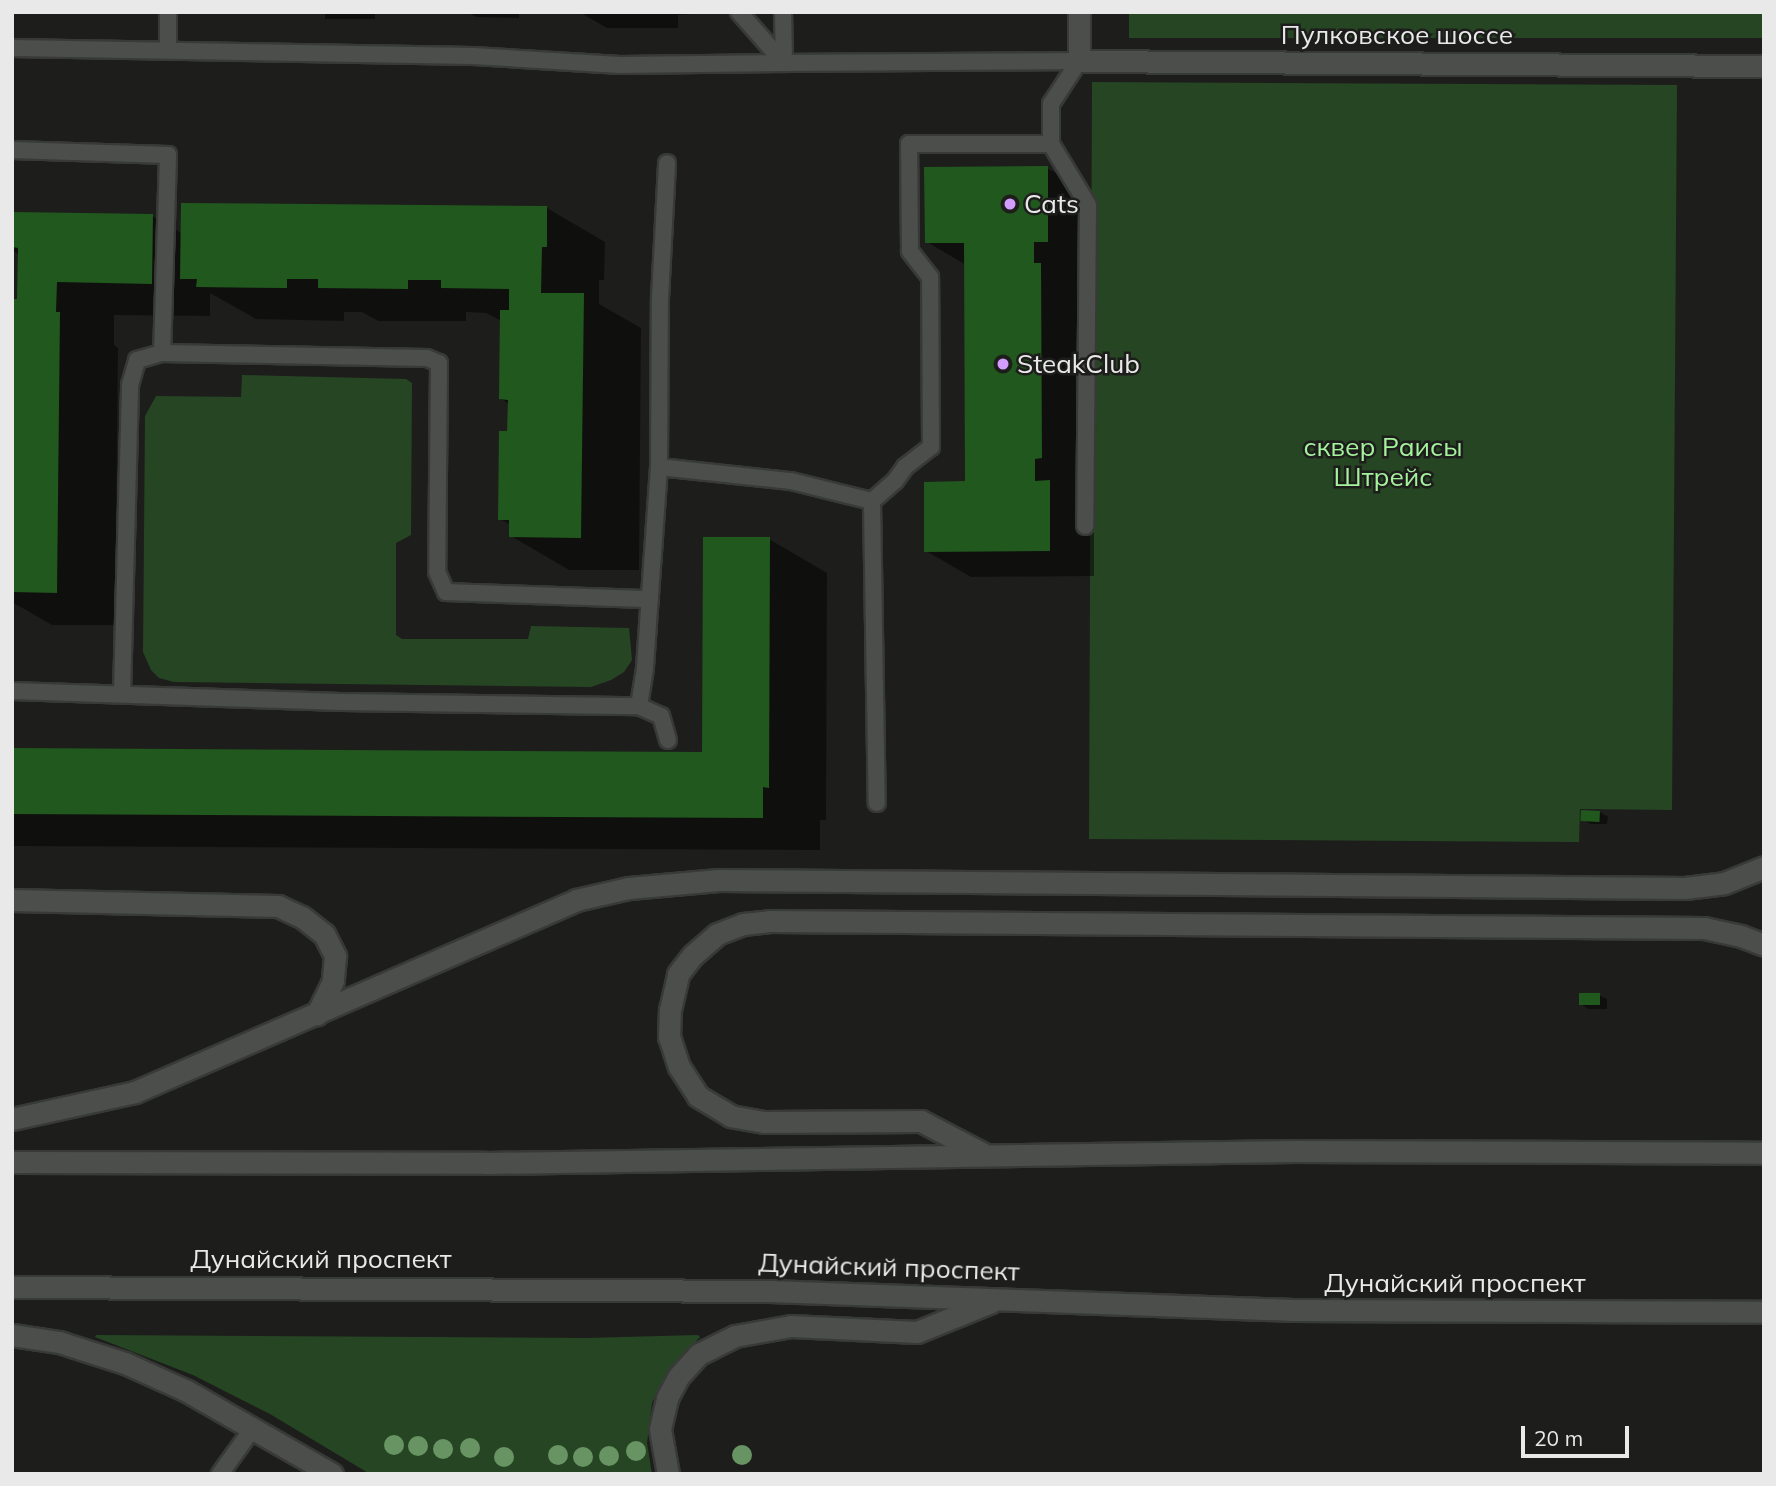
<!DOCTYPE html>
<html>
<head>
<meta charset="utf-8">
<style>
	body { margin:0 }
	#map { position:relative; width:1776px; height:1486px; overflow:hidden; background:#1d1e1c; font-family:Mulish,sans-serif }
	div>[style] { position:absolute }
	.green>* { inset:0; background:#264523; transform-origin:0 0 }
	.shadow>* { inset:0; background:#0007; transform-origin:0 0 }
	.building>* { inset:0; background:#21581d; transform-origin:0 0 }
	.roads { filter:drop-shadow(2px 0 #383a38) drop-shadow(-2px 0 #383a38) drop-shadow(0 2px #383a38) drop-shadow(0 -2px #383a38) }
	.lane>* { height:16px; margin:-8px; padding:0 8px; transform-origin:8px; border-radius:8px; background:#4c4e4c }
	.street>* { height:21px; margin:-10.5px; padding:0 10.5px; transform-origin:10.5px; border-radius:10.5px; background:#4c4e4c }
	.secondary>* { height:21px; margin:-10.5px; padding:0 10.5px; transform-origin:10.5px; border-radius:10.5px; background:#4c4e4c }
	.trees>* { width:20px; height:20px; margin:-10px; border-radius:50%; background:#689363 }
	.dots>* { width:19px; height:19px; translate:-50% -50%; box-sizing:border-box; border:4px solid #1d1e1c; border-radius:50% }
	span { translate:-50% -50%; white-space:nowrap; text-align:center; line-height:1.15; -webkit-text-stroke:5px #1d1e1c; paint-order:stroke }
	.street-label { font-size:26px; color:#e8e9e8 }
	.poi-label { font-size:26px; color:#e8e9e8 }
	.left { translate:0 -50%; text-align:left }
	.park-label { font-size:26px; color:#a5f29d }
	.frame { position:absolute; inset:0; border:14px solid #e8e9e8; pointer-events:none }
	.scale { position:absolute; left:1521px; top:1426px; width:108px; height:32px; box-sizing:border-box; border:4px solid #e8e9e8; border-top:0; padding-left:9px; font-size:21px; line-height:24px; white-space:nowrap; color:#e8e9e8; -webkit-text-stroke:5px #1d1e1c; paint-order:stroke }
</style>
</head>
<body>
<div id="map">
	<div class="green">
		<i style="left:1129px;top:12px;width:635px;height:26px"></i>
		<i style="clip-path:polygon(1092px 82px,1677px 85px,1672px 810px,1580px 809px,1579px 842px,1089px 839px)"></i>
		<i style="clip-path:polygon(242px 375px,406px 379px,412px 383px,411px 535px,396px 543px,396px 635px,402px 639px,528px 639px,531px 626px,629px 628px,632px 660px,624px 672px,611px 680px,591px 687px,174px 682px,159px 678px,151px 670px,143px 652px,145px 416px,156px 396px,241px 397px)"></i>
		<i style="clip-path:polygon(96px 1335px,586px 1338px,698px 1335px,700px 1337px,669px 1369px,652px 1403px,647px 1443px,652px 1474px,370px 1474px,270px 1414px,193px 1375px,95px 1337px)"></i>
	</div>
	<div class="shadow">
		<i style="left:325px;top:12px;width:50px;height:7px"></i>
		<i style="clip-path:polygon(467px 12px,519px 12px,519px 18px,476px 17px)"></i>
		<i style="clip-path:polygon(570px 12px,722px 12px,678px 15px,678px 28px,607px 28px,579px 12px)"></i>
		<i style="clip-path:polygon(1047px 168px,1092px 193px,1092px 267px,1078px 267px,1078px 286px,1085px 290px,1079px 499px,1094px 508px,1094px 576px,971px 577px,926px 551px,967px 483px,966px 265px,927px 242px)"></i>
		<i style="clip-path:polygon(547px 208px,605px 242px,604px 280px,599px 280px,599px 304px,641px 328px,639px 570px,569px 570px,511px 536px,511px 525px,500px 519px,509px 404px,500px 398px,501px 321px,486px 313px,466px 312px,466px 321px,378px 321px,362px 312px,344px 312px,344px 321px,256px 319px,210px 293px,210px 316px,114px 315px,114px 345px,118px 348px,115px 625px,52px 625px,12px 602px,12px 301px,19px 301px,19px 255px,12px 250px,12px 214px,152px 216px,183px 234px)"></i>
		<i style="clip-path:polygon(769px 539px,827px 573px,826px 820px,820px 820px,820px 850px,12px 846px,12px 750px,704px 753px)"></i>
		<i style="clip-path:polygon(1600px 812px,1608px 817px,1607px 824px,1591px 824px,1583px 820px)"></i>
		<i style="clip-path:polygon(1599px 995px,1607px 999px,1607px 1009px,1588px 1009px,1581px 1004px)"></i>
	</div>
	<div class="building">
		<i style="clip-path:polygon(1048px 166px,1048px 242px,1034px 242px,1034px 263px,1041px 263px,1042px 458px,1035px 459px,1035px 481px,1050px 480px,1050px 551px,924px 552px,924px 482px,965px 481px,964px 243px,925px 243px,924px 167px)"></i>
		<i style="clip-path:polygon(181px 203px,547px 206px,547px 247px,542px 247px,541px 293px,584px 293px,581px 538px,509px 537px,509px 520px,498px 520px,499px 431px,507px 431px,508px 400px,499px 399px,500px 310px,509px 310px,509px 289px,441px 288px,441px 280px,408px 280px,408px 289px,318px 288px,318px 279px,287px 279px,287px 288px,196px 287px,197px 279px,180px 279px)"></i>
		<i style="clip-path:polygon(12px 212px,153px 214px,152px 284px,57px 282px,56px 312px,60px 312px,57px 593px,12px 592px,12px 299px,17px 299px,18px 248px,12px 247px)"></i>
		<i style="clip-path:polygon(703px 537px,770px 537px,769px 788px,763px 787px,763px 818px,12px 814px,12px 748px,702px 752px)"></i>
		<i style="left:1581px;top:810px;width:19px;height:11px;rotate:3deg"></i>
		<i style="left:1579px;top:993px;width:21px;height:12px"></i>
	</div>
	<div class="roads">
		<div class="lane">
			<i style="left:739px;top:12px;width:68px;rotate:48.6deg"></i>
			<i style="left:784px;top:63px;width:295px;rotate:-0.4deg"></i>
			<i style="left:12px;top:48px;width:461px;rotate:1deg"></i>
			<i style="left:473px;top:56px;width:147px;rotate:3.5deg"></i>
			<i style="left:620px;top:65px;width:164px;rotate:-0.7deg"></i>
			<i style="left:784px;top:63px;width:51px;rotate:-91.1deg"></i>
			<i style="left:168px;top:50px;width:38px;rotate:-90deg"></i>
			<i style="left:1079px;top:61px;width:51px;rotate:123.1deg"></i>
			<i style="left:1051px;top:104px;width:40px;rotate:90deg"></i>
			<i style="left:1051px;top:144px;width:71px;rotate:58.8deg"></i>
			<i style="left:1088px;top:205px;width:321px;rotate:90.5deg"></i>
			<i style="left:12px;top:150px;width:156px;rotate:1.8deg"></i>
			<i style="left:168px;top:155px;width:198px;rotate:91.7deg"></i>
			<i style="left:659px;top:467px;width:169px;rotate:-89.7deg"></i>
			<i style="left:660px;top:298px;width:135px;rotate:-87deg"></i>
			<i style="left:872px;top:501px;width:30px;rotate:-41deg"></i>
			<i style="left:895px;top:481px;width:17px;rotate:-54deg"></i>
			<i style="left:905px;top:467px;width:33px;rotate:-38deg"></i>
			<i style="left:931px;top:447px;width:170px;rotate:-90.3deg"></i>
			<i style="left:930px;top:277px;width:33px;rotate:-128deg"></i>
			<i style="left:910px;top:251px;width:107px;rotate:-90.5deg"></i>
			<i style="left:909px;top:144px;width:142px"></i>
			<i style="left:872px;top:501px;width:302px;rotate:89.1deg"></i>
			<i style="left:12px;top:691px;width:329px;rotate:1.9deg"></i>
			<i style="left:341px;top:702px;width:298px;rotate:0.8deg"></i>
			<i style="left:122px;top:694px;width:309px;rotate:-88.5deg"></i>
			<i style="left:130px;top:385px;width:26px;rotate:-74deg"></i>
			<i style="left:137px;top:360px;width:26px;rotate:-16deg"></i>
			<i style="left:162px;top:353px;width:265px;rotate:1.1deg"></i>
			<i style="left:427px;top:358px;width:13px;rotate:23deg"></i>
			<i style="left:439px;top:363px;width:209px;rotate:90.5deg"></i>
			<i style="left:437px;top:572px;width:22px;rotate:66deg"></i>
			<i style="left:446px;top:592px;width:204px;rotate:2deg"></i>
			<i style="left:668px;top:740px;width:25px;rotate:-106deg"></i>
			<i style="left:661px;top:716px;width:24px;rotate:-156deg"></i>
			<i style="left:639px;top:706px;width:39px;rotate:-81deg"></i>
			<i style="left:645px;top:667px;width:200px;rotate:-86deg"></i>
			<i style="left:659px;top:467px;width:133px;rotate:6.1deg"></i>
			<i style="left:791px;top:481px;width:83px;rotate:13.9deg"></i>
			<i style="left:220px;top:1474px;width:57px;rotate:-54.3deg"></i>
		</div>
		<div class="street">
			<i style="left:1079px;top:12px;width:49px;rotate:90deg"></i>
			<i style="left:1079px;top:61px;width:685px;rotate:0.42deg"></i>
			<i style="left:12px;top:900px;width:266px;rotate:1.3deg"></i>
			<i style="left:278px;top:906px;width:26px;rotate:25deg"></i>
			<i style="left:302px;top:917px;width:28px;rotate:38deg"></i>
			<i style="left:324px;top:934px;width:25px;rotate:63deg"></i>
			<i style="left:335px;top:956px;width:25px;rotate:95deg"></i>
			<i style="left:333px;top:981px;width:37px;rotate:116deg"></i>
		</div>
		<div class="secondary">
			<i style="left:12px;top:1119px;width:126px;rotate:-12.4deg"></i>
			<i style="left:135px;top:1092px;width:481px;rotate:-23.5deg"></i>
			<i style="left:576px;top:900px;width:54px;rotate:-12.8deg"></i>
			<i style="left:629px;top:888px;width:90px;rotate:-5.1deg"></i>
			<i style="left:719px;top:880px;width:966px;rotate:0.47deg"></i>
			<i style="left:1685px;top:888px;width:39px;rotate:-7deg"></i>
			<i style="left:1724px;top:883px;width:43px;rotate:-21.8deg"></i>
			<i style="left:982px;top:1153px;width:69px;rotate:-152.3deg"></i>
			<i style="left:921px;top:1121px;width:157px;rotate:179.6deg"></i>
			<i style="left:764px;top:1122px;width:34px;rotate:-170deg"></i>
			<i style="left:731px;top:1116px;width:39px;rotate:-149deg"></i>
			<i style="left:698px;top:1096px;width:35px;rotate:-123deg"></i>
			<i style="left:679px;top:1067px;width:32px;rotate:-108deg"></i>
			<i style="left:669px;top:1037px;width:27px;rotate:-88deg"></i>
			<i style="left:670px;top:1010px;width:37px;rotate:-77deg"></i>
			<i style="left:678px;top:974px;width:24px;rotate:-52deg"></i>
			<i style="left:693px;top:955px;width:32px;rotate:-41deg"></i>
			<i style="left:717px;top:934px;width:28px;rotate:-21deg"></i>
			<i style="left:743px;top:924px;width:27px;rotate:-6deg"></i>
			<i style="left:770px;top:921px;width:934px;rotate:0.43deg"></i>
			<i style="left:1704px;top:928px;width:38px;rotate:12deg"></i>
			<i style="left:1741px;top:936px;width:25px;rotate:21deg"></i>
			<i style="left:12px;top:1162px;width:474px;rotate:0.1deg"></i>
			<i style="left:486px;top:1163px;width:808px;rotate:-0.85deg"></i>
			<i style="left:1294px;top:1151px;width:470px;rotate:0.2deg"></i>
			<i style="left:12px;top:1287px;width:758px;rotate:0.3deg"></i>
			<i style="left:770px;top:1291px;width:523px;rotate:2.08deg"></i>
			<i style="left:1293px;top:1310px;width:471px;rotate:0.2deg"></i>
			<i style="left:12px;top:1335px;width:48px;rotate:8.5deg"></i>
			<i style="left:59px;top:1342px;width:69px;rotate:17.7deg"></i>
			<i style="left:125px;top:1363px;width:68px;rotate:24.3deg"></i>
			<i style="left:187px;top:1391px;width:167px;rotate:29.8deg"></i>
			<i style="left:668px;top:1474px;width:46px;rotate:-100.1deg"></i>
			<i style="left:660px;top:1429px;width:32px;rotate:-77deg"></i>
			<i style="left:667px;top:1398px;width:24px;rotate:-62deg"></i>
			<i style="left:678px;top:1377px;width:31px;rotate:-48deg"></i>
			<i style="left:699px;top:1354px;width:40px;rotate:-26.6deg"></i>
			<i style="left:735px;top:1336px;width:57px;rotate:-10.1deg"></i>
			<i style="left:791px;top:1326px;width:126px;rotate:2.7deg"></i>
			<i style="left:917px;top:1332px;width:80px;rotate:-22.1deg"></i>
		</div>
	</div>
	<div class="trees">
		<i style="left:394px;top:1445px"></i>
		<i style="left:418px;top:1446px"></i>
		<i style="left:470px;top:1448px"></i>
		<i style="left:443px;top:1449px"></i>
		<i style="left:636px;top:1451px"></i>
		<i style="left:558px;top:1455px"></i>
		<i style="left:742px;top:1455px"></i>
		<i style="left:609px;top:1456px"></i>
		<i style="left:504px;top:1457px"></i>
		<i style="left:583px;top:1457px"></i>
	</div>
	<div class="dots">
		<i style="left:1010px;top:204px;background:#d29dfd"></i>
		<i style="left:1003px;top:364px;background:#d29dfd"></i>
	</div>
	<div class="street-label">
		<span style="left:1397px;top:35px">Пулковское шоссе</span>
		<span style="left:321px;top:1259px">Дунайский проспект</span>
		<span style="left:889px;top:1267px;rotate:2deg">Дунайский проспект</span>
		<span style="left:1455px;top:1283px">Дунайский проспект</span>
	</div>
	<div class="poi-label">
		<span class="left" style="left:1024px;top:204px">Cats</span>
		<span class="left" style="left:1017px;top:364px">SteakClub</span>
	</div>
	<div class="park-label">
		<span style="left:1383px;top:462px">сквер Раисы<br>Штрейс</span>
	</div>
	<div class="frame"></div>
	<div class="scale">20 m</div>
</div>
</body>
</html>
